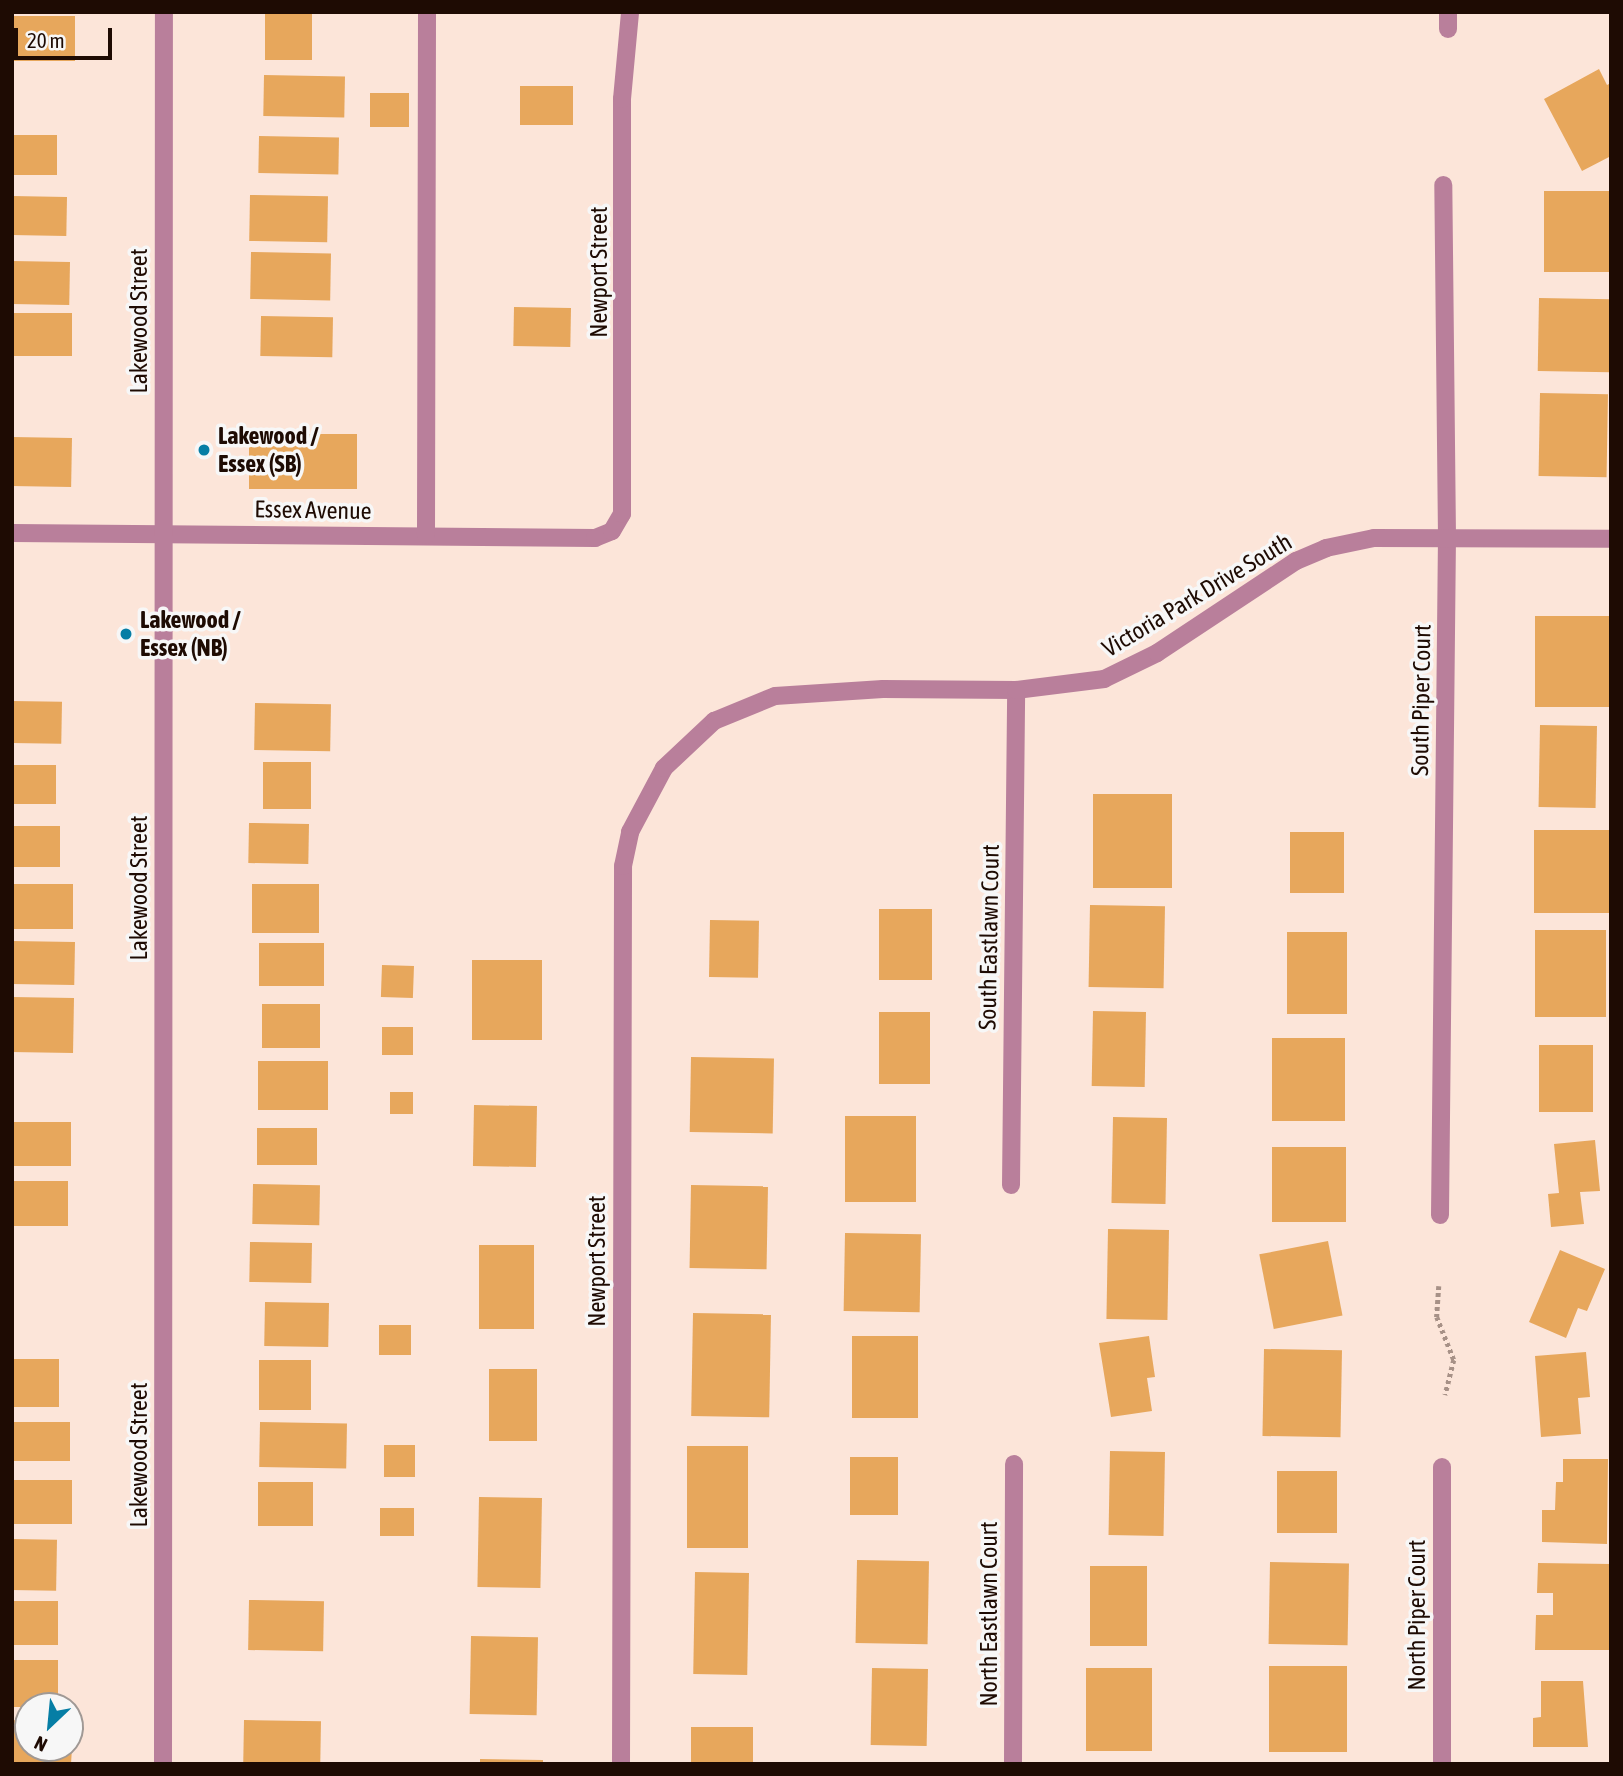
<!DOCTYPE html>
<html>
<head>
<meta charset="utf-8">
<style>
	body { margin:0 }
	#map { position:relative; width:1623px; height:1776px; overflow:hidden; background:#fce5d9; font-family:"Asap Condensed",sans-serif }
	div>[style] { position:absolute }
	.building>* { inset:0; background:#e7a75c; transform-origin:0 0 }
	.path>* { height:4.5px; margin-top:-2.25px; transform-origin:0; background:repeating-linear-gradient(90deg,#a79187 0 3.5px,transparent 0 7px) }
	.minor>* { height:18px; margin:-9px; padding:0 9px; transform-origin:9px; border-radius:9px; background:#b97f9b }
	.dots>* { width:19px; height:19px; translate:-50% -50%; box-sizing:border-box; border:4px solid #f7f7f7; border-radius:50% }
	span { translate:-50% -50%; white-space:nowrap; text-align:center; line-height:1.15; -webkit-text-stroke:7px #f7f7f7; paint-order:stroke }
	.street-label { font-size:24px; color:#1e0b03 }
	.poi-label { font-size:24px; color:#1e0b03; font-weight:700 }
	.left { translate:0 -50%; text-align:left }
	.frame { position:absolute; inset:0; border:14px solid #1e0b03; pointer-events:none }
	.north { position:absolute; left:14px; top:1692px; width:70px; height:70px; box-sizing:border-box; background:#f7f7f7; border:2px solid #a09995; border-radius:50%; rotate:206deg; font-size:19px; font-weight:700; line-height:28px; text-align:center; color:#1e0b03 }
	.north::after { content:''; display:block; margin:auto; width:24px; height:32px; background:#067ea5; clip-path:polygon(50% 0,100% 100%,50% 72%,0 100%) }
	.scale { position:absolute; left:14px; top:28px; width:98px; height:32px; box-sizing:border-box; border:4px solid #1e0b03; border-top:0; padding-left:9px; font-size:21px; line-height:24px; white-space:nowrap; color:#1e0b03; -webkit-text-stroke:5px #f7f7f7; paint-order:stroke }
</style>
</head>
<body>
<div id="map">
	<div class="building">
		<i style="left:265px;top:12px;width:47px;height:48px"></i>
		<i style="left:12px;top:16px;width:63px;height:45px"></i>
		<i style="clip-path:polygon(1599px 69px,1607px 85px,1611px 83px,1611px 156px,1582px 171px,1544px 99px)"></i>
		<i style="left:264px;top:75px;width:81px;height:41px;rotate:1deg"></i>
		<i style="left:520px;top:86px;width:53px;height:39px"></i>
		<i style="left:370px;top:93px;width:39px;height:34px"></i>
		<i style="left:12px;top:135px;width:45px;height:40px"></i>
		<i style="left:259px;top:136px;width:80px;height:37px;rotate:1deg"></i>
		<i style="left:1544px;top:191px;width:67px;height:81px"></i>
		<i style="left:250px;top:195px;width:78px;height:46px;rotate:1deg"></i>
		<i style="left:12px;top:196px;width:55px;height:39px;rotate:1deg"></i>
		<i style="left:251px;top:252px;width:80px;height:47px;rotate:1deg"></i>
		<i style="left:12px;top:261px;width:58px;height:43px;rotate:1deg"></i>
		<i style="left:1539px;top:298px;width:72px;height:73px;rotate:1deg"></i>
		<i style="left:514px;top:307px;width:57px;height:39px;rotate:1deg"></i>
		<i style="left:12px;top:313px;width:60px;height:43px"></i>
		<i style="left:261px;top:316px;width:72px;height:40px;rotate:1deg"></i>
		<i style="left:1540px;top:393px;width:68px;height:83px;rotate:1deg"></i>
		<i style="left:249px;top:434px;width:108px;height:55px"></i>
		<i style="left:12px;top:437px;width:60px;height:49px;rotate:1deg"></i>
		<i style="left:1535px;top:616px;width:76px;height:91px"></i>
		<i style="left:12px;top:701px;width:50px;height:42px;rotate:1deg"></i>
		<i style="left:255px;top:703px;width:76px;height:47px;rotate:1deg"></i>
		<i style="left:1540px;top:725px;width:57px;height:82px;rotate:1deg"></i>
		<i style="left:263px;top:762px;width:48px;height:47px"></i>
		<i style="left:12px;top:765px;width:44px;height:39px"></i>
		<i style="left:1093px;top:794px;width:79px;height:94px"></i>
		<i style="left:249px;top:823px;width:60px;height:40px;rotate:1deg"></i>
		<i style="left:12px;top:826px;width:48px;height:41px"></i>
		<i style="left:1534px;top:830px;width:77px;height:83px"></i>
		<i style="left:1290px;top:832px;width:54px;height:61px"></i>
		<i style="left:12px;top:884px;width:61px;height:45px"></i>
		<i style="left:252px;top:884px;width:67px;height:49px"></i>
		<i style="left:1090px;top:905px;width:75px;height:82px;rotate:1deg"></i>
		<i style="left:879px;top:909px;width:53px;height:71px"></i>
		<i style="left:710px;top:920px;width:49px;height:57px;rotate:1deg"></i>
		<i style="left:1535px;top:930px;width:71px;height:87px"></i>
		<i style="left:1287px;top:932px;width:60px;height:82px"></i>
		<i style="left:12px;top:941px;width:63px;height:43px;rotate:1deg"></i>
		<i style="left:259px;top:943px;width:65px;height:43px"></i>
		<i style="left:472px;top:960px;width:70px;height:80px"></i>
		<i style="left:382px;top:965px;width:32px;height:32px;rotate:2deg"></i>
		<i style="left:12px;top:997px;width:62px;height:55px;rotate:1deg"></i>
		<i style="left:262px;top:1004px;width:58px;height:44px"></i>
		<i style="left:1093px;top:1011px;width:53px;height:75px;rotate:1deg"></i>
		<i style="left:879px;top:1012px;width:51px;height:72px"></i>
		<i style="left:382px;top:1027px;width:31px;height:28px"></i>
		<i style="left:1272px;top:1038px;width:73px;height:83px"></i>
		<i style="left:1539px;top:1045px;width:54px;height:67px"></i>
		<i style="left:691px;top:1057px;width:83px;height:75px;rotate:1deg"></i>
		<i style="left:258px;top:1061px;width:70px;height:49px"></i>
		<i style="left:390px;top:1092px;width:23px;height:22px"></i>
		<i style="left:474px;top:1105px;width:63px;height:61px;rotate:1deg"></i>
		<i style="left:845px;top:1116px;width:71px;height:86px"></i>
		<i style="left:1113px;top:1117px;width:54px;height:86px;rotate:1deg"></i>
		<i style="left:12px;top:1122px;width:59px;height:44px"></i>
		<i style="left:257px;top:1128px;width:60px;height:37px"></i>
		<i style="clip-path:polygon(1595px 1140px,1600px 1191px,1580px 1192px,1584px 1224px,1551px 1227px,1548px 1194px,1559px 1193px,1554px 1144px)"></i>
		<i style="left:1272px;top:1147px;width:74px;height:75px"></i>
		<i style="left:12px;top:1181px;width:56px;height:45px"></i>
		<i style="left:253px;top:1184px;width:67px;height:40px;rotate:1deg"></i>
		<i style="left:691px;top:1185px;width:77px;height:83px;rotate:1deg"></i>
		<i style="left:1108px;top:1229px;width:61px;height:90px;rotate:1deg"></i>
		<i style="left:845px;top:1233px;width:76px;height:78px;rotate:1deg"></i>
		<i style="left:1328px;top:1241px;width:76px;height:70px;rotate:79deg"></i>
		<i style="left:250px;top:1242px;width:62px;height:40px;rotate:1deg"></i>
		<i style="left:479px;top:1245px;width:55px;height:84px"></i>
		<i style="clip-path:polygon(1560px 1250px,1605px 1269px,1587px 1311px,1578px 1308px,1566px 1338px,1529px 1322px)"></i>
		<i style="left:265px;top:1302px;width:64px;height:44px;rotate:1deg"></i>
		<i style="left:693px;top:1313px;width:78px;height:103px;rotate:1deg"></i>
		<i style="left:379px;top:1325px;width:32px;height:30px"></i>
		<i style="left:852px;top:1336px;width:66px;height:82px"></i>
		<i style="clip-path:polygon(1149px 1336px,1155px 1377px,1147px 1378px,1152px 1411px,1111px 1417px,1099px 1343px)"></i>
		<i style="left:1264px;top:1349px;width:78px;height:87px;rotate:1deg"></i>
		<i style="clip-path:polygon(1586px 1352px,1590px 1397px,1578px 1398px,1581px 1434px,1541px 1437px,1535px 1356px)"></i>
		<i style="left:14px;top:1359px;width:45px;height:48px"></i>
		<i style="left:259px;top:1360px;width:52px;height:50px"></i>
		<i style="left:489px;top:1369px;width:48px;height:72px"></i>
		<i style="left:12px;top:1422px;width:58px;height:39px"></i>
		<i style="left:260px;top:1422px;width:87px;height:45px;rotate:1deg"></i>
		<i style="left:384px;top:1445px;width:31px;height:32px"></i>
		<i style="left:687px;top:1446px;width:61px;height:102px"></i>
		<i style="left:1110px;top:1451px;width:55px;height:84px;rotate:1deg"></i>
		<i style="left:850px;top:1457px;width:48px;height:58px"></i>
		<i style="clip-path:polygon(1563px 1459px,1608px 1459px,1607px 1544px,1542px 1542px,1542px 1510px,1555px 1510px,1556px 1482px,1563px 1482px)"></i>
		<i style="left:1277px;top:1471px;width:60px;height:62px"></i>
		<i style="left:12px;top:1480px;width:60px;height:44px"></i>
		<i style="left:258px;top:1482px;width:55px;height:44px"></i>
		<i style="left:479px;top:1497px;width:63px;height:90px;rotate:1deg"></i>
		<i style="left:380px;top:1508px;width:34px;height:28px"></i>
		<i style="left:12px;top:1539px;width:45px;height:51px;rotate:1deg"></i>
		<i style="left:857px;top:1560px;width:72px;height:83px;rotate:1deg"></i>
		<i style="left:1270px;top:1562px;width:79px;height:82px;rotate:1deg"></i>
		<i style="clip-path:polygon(1538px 1563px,1611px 1564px,1611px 1650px,1535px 1650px,1536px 1615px,1553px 1615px,1553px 1593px,1537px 1593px)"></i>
		<i style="left:1090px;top:1566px;width:57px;height:80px"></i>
		<i style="left:695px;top:1572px;width:54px;height:102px;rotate:1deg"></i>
		<i style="left:249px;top:1600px;width:75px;height:50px;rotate:1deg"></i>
		<i style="left:12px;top:1601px;width:46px;height:44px"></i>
		<i style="left:471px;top:1636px;width:67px;height:78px;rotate:1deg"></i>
		<i style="left:12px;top:1660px;width:46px;height:47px"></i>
		<i style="left:1269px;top:1666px;width:78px;height:86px"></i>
		<i style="left:872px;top:1668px;width:56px;height:77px;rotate:1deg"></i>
		<i style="left:1086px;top:1668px;width:66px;height:83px"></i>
		<i style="clip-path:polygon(1541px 1681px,1583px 1681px,1588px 1747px,1533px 1747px,1533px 1718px,1541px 1717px)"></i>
		<i style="clip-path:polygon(12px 1720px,28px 1721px,28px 1748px,72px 1748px,71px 1764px,12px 1764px)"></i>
		<i style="left:244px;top:1720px;width:77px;height:44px;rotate:1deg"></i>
		<i style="left:691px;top:1727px;width:62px;height:37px"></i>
		<i style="clip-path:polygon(480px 1759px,543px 1760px,543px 1764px,480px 1764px)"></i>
	</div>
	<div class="path">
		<i style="left:1439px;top:1286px;width:31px;rotate:94deg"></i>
		<i style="left:1437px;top:1317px;width:46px;rotate:68.4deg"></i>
		<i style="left:1454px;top:1360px;width:36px;rotate:104deg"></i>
	</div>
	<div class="minor">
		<i style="left:1448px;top:29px;width:17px;rotate:-90deg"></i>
		<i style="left:12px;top:533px;width:583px;rotate:0.49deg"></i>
		<i style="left:595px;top:538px;width:18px;rotate:-22deg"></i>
		<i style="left:612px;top:531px;width:20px;rotate:-60deg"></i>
		<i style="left:622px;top:514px;width:415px;rotate:-90deg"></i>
		<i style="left:622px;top:99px;width:87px;rotate:-84.7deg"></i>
		<i style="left:426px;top:535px;width:523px;rotate:-89.89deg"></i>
		<i style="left:1011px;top:1185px;width:495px;rotate:-89.4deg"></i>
		<i style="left:1440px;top:1215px;width:677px;rotate:-89.41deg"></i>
		<i style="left:1447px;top:538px;width:353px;rotate:-90.6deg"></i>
		<i style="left:1442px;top:1467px;width:297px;rotate:90deg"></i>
		<i style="left:163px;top:1764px;width:1752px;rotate:-89.97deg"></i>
		<i style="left:621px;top:1764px;width:898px;rotate:-89.87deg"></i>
		<i style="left:623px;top:866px;width:35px;rotate:-78deg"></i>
		<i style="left:630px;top:832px;width:72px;rotate:-62deg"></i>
		<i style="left:664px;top:768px;width:69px;rotate:-43.2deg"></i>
		<i style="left:714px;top:721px;width:66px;rotate:-22.3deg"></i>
		<i style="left:775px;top:696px;width:108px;rotate:-3.7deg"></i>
		<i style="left:883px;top:689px;width:133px;rotate:0.4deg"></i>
		<i style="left:1016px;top:690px;width:89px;rotate:-7.1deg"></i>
		<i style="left:1104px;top:679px;width:59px;rotate:-26.1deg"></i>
		<i style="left:1157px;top:653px;width:167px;rotate:-33.5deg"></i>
		<i style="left:1296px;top:561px;width:33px;rotate:-23deg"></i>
		<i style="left:1326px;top:548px;width:49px;rotate:-11.8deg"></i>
		<i style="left:1374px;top:538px;width:237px;rotate:0.2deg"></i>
		<i style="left:1013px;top:1764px;width:300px;rotate:-89.8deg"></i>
	</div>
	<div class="dots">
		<i style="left:204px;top:450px;background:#067ea5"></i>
		<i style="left:126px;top:634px;background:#067ea5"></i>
	</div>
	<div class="street-label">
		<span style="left:599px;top:272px;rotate:-90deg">Newport Street</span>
		<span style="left:139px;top:321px;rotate:-90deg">Lakewood Street</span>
		<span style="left:313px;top:510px;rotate:1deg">Essex Avenue</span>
		<span style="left:1197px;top:595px;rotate:-31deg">Victoria Park Drive South</span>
		<span style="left:1421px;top:700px;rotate:-89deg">South Piper Court</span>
		<span style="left:139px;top:888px;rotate:-90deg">Lakewood Street</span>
		<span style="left:989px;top:937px;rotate:-89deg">South Eastlawn Court</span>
		<span style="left:597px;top:1261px;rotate:-90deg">Newport Street</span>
		<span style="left:139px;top:1455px;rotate:-90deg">Lakewood Street</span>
		<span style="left:989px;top:1614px;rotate:-90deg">North Eastlawn Court</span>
		<span style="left:1417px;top:1615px;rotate:-90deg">North Piper Court</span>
	</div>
	<div class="poi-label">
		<span class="left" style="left:218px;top:450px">Lakewood /<br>Essex (SB)</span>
		<span class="left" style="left:140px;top:634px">Lakewood /<br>Essex (NB)</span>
	</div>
	<div class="frame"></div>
	<div class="north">N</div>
	<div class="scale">20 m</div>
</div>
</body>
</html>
